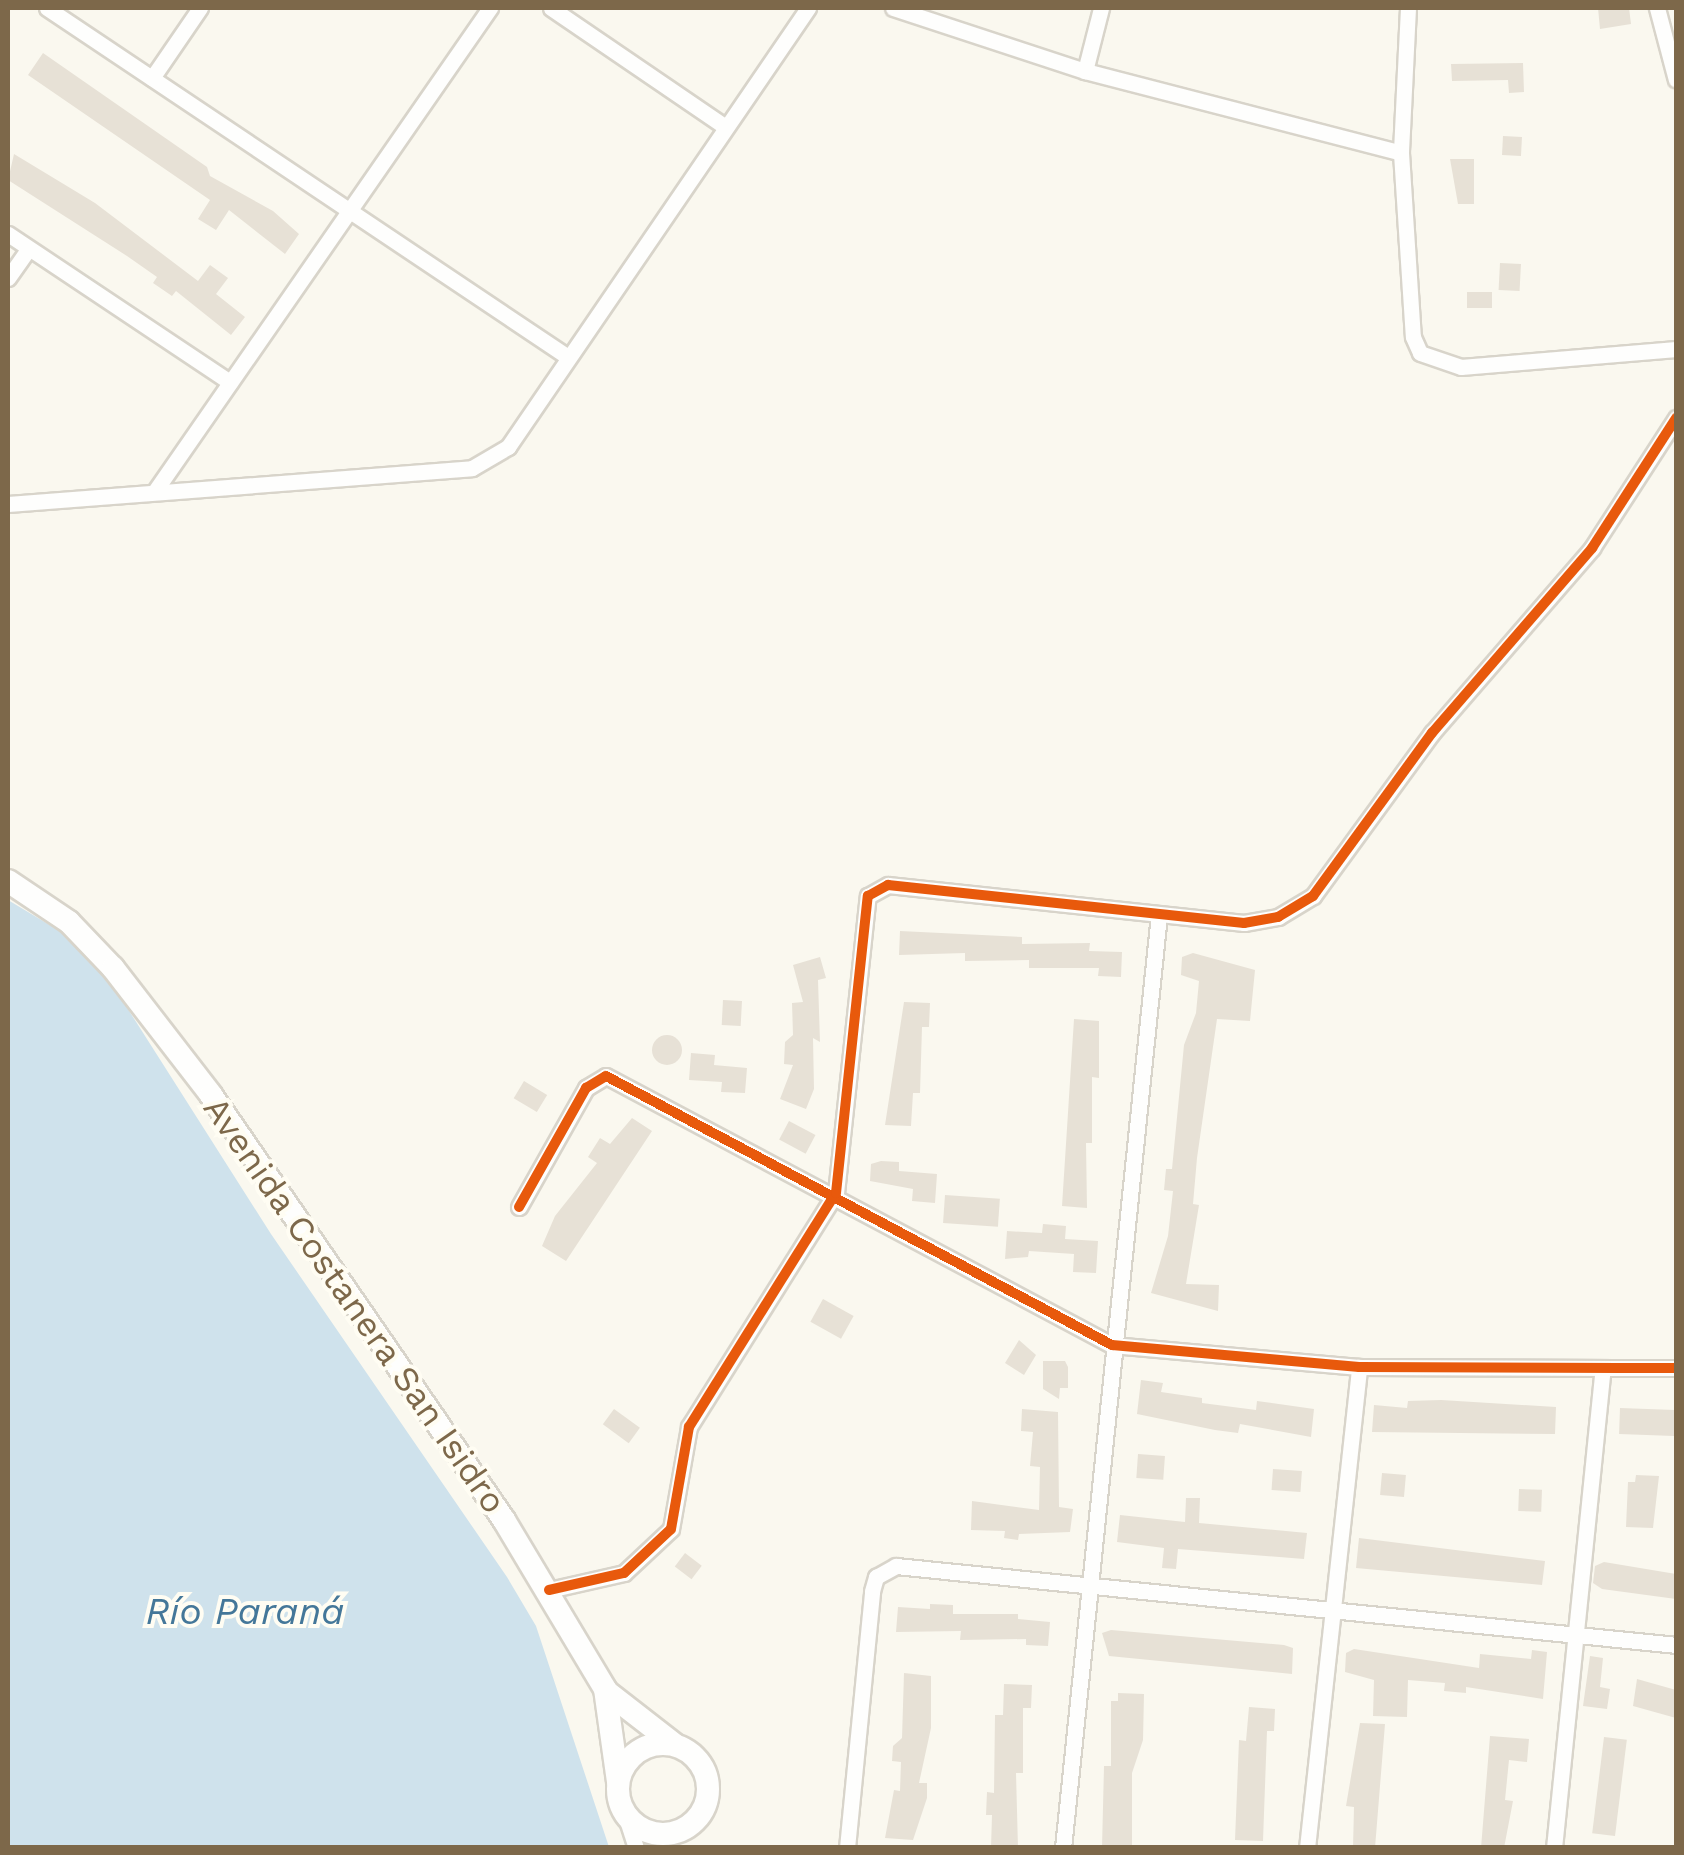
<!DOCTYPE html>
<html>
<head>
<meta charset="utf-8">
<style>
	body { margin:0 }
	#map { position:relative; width:1684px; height:1855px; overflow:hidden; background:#faf8ef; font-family:"Work Sans",sans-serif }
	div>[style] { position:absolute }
	.water>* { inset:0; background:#cfe2ec }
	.building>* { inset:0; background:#e7e1d6; transform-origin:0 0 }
	.round { border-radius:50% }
	.roads { filter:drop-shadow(2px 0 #d8d4ca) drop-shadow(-2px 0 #d8d4ca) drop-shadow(0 2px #d8d4ca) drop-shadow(0 -2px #d8d4ca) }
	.street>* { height:15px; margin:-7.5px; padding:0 7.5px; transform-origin:7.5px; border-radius:7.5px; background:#fefefd }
	.secondary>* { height:22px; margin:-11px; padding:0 11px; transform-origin:11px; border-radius:11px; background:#fefefd }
	.secondary>.ring { margin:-11px; padding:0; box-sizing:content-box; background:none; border:22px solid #fefefd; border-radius:50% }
	.cycleway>* { height:10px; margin:-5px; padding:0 5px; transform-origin:5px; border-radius:5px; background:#e8590c }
	span { translate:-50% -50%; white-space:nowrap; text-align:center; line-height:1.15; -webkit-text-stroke:8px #fffdf3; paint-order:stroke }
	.street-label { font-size:35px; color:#7d684a }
	.water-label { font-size:38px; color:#479; font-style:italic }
	.frame { position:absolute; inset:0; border:10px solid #7d684a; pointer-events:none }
</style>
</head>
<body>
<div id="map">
	<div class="water">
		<i style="clip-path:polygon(8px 900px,68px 936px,105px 973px,271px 1234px,507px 1577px,536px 1626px,609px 1847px,8px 1848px)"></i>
	</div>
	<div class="building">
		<i style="clip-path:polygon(1598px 8px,1629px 8px,1631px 24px,1600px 29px)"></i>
		<i style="clip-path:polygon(43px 53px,207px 167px,210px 176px,273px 211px,299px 234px,285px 254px,229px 210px,216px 230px,198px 219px,210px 200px,28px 75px)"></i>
		<i style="clip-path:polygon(1523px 63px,1524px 92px,1509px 93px,1508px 80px,1452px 81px,1451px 64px)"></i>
		<i style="left:1503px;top:136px;width:19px;height:19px;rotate:3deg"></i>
		<i style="clip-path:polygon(14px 154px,95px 203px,198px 281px,210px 265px,228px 278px,216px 294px,245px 317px,231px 335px,176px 291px,172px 296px,153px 283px,157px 277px,127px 256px,8px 180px)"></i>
		<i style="clip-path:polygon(1450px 159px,1474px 159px,1474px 204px,1458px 204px)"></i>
		<i style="left:1500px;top:263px;width:21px;height:27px;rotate:3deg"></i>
		<i style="left:1467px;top:292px;width:25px;height:16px"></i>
		<i style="clip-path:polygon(900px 931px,1022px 937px,1022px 944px,1090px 943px,1089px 951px,1122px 952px,1121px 977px,1098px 976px,1099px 968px,1029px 968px,1029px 960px,965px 961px,965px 953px,899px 955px)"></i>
		<i style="clip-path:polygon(1193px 953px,1255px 970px,1250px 1021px,1217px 1019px,1197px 1158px,1193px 1204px,1199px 1205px,1186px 1284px,1219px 1285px,1218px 1311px,1151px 1293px,1168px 1236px,1173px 1191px,1164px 1190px,1166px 1169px,1172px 1169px,1184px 1045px,1196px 1013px,1199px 981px,1181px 975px,1182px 957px)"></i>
		<i style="clip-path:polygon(820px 957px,826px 978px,818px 980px,820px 1042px,813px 1038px,814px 1089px,806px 1109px,780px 1099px,793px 1065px,784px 1064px,785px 1042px,793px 1035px,792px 1003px,803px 1002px,793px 965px)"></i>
		<i style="left:723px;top:1000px;width:19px;height:25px;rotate:3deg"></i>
		<i style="clip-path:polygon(904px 1002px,930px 1003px,929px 1027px,922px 1027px,920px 1093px,913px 1093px,911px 1126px,885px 1125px)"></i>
		<i style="clip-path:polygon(1074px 1019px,1099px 1021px,1099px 1078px,1092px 1077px,1092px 1143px,1086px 1143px,1087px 1208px,1062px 1206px)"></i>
		<i class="round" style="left:652px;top:1035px;width:30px;height:30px"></i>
		<i style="clip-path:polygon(691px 1053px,715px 1055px,714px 1065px,747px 1068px,745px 1093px,721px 1092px,722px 1082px,689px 1080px)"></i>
		<i style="left:524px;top:1081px;width:27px;height:20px;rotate:31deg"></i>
		<i style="clip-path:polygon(632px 1118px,652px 1131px,566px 1261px,542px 1246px,555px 1216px,597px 1163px,588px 1157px,600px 1138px,610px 1144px)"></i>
		<i style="left:789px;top:1121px;width:30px;height:21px;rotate:28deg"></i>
		<i style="clip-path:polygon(881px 1161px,899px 1162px,899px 1171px,937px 1174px,935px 1203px,912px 1201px,913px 1189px,870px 1181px,871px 1164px)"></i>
		<i style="left:945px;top:1195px;width:55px;height:28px;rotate:4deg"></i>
		<i style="clip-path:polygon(1043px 1224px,1066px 1226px,1065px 1239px,1098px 1241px,1096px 1273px,1073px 1272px,1074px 1254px,1029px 1251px,1028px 1257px,1005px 1259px,1007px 1231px,1042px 1233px)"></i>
		<i style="left:823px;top:1299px;width:35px;height:26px;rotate:29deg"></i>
		<i style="clip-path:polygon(1019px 1340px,1036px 1355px,1024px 1375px,1005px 1363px)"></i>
		<i style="clip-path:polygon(1043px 1361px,1065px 1361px,1068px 1367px,1068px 1388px,1060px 1388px,1059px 1399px,1043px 1389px)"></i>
		<i style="clip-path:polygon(1141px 1380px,1163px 1383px,1161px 1392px,1202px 1398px,1202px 1403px,1256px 1410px,1257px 1401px,1314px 1409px,1311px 1437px,1240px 1424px,1238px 1433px,1215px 1430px,1137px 1414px)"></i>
		<i style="clip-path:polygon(1441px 1400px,1556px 1407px,1555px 1434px,1372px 1432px,1374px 1405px,1407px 1408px,1408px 1401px)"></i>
		<i style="left:1620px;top:1408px;width:55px;height:26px;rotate:2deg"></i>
		<i style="left:614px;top:1409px;width:32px;height:19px;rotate:36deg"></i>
		<i style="clip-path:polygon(1022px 1409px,1058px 1412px,1059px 1507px,1073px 1509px,1070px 1532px,1019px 1534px,1018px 1540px,1004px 1538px,1005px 1531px,971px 1530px,972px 1501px,1039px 1510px,1040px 1467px,1030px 1466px,1033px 1432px,1021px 1431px)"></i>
		<i style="left:1138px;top:1454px;width:27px;height:24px;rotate:4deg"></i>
		<i style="left:1273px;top:1469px;width:29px;height:21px;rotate:4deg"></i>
		<i style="left:1382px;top:1473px;width:24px;height:22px;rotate:5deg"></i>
		<i style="clip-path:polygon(1636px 1475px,1659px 1476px,1653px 1528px,1626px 1527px,1628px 1482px,1635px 1482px)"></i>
		<i style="left:1519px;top:1489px;width:23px;height:22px;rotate:2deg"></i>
		<i style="clip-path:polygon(1186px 1498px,1200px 1498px,1199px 1523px,1307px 1533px,1304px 1559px,1178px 1549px,1176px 1569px,1162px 1568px,1164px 1548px,1117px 1542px,1120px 1515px,1185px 1522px)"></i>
		<i style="clip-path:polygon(1359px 1538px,1545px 1561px,1542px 1585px,1356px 1568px)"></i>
		<i style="left:685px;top:1553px;width:21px;height:17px;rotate:37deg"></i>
		<i style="clip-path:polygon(1604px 1562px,1676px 1574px,1676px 1599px,1602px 1589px,1593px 1583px,1595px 1566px)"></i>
		<i style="clip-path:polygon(930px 1604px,953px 1605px,953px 1614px,1018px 1614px,1018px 1619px,1050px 1622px,1048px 1646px,1026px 1645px,1026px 1639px,960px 1640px,961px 1631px,896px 1632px,898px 1607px,930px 1609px)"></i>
		<i style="clip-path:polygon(1111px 1630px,1284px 1645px,1293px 1648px,1292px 1674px,1109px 1656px,1102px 1633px)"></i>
		<i style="clip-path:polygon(1354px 1649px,1479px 1668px,1480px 1654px,1531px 1659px,1532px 1650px,1547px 1652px,1543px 1699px,1466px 1687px,1466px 1693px,1444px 1691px,1445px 1683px,1408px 1680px,1407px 1717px,1373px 1716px,1374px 1680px,1345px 1672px,1346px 1653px)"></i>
		<i style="clip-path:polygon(1590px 1656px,1603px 1658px,1600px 1687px,1610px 1689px,1607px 1709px,1583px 1706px)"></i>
		<i style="clip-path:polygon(904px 1673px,931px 1676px,931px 1728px,919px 1783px,927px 1783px,927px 1798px,913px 1840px,885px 1838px,894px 1790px,900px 1791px,901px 1762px,892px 1761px,893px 1746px,902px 1738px)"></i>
		<i style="clip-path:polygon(1637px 1679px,1676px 1690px,1676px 1718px,1633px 1706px)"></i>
		<i style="clip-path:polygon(1004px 1684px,1032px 1685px,1031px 1708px,1023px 1708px,1023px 1773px,1016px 1773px,1018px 1848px,991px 1848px,992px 1815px,986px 1815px,987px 1792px,994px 1793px,995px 1715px,1003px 1715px)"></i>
		<i style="clip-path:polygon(1118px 1693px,1144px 1694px,1143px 1740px,1132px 1773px,1132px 1848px,1102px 1848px,1104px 1766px,1111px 1766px,1111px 1701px,1118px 1701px)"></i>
		<i style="clip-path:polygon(1249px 1707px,1275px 1709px,1274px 1731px,1267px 1731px,1263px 1841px,1235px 1840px,1239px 1740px,1246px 1741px)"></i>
		<i style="clip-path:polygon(1360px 1723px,1385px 1724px,1375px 1848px,1353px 1848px,1354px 1807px,1346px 1806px)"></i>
		<i style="clip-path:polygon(1490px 1736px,1529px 1739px,1527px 1762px,1509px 1760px,1505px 1800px,1513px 1801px,1504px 1848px,1481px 1848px)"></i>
		<i style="left:1604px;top:1737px;width:23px;height:97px;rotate:7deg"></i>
	</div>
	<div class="roads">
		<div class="street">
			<i style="left:47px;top:8px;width:627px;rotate:33.82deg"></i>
			<i style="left:551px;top:8px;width:209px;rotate:34.3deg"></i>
			<i style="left:893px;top:8px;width:202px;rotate:18.2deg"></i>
			<i style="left:1085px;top:71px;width:326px;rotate:14.5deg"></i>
			<i style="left:1408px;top:8px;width:145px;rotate:92.8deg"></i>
			<i style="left:1401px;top:153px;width:184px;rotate:86.3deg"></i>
			<i style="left:1413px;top:337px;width:17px;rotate:66deg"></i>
			<i style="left:1420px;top:353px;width:43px;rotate:18.9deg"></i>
			<i style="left:1461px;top:367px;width:216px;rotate:-4.8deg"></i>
			<i style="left:1657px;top:8px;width:74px;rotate:75.2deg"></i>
			<i style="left:1085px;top:71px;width:65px;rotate:-75.7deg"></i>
			<i style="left:152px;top:78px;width:85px;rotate:-55.6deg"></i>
			<i style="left:8px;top:234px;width:267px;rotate:33.7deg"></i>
			<i style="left:8px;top:278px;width:35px;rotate:-55deg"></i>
			<i style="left:155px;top:491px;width:588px;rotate:-55.26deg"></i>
			<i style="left:8px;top:504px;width:465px;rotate:-4.4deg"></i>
			<i style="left:472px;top:468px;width:42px;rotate:-30.3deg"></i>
			<i style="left:508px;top:447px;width:532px;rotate:-55.65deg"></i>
			<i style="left:519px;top:1207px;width:137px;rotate:-60.6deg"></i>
			<i style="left:586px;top:1088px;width:23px;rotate:-31deg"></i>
			<i style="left:606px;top:1076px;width:573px;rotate:28deg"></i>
			<i style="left:1112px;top:1345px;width:248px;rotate:5.1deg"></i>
			<i style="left:1359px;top:1367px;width:317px;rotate:0.2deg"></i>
			<i style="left:549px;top:1590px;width:77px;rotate:-12.8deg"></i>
			<i style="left:624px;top:1573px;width:64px;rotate:-43.1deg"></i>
			<i style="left:671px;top:1529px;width:104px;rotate:-80deg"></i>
			<i style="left:689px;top:1427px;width:276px;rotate:-57.9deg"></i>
			<i style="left:836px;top:1193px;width:299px;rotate:-83.9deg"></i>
			<i style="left:868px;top:896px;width:23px;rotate:-29deg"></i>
			<i style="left:888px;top:885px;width:358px;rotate:6.1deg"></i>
			<i style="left:1244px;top:923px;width:35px;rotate:-10deg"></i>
			<i style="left:1278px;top:917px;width:41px;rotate:-31deg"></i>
			<i style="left:1313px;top:896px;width:202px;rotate:-53.9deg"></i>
			<i style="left:1432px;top:733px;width:245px;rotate:-49.1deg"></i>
			<i style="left:1592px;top:548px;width:155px;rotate:-57.1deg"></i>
			<i style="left:624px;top:1811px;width:39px;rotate:72deg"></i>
			<i style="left:847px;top:1848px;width:258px;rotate:-84.4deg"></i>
			<i style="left:872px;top:1591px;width:15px;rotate:-74deg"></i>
			<i style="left:876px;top:1577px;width:23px;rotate:-29deg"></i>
			<i style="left:896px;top:1566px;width:784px;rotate:5.78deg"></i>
			<i style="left:1063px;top:1848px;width:938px;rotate:-84.13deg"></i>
			<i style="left:1307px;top:1848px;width:484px;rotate:-83.8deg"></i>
			<i style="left:1554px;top:1848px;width:482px;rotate:-84.2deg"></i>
		</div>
		<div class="secondary">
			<i style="left:8px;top:881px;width:73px;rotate:33.9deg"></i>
			<i style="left:69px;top:922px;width:64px;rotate:46.3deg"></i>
			<i style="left:113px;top:968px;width:160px;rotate:52.3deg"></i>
			<i style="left:211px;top:1095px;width:516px;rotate:55.42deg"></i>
			<i style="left:504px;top:1520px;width:197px;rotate:59.1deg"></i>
			<i style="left:605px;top:1689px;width:93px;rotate:82deg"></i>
			<i style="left:607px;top:1692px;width:85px;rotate:37.8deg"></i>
			<i class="ring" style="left:618px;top:1744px;width:68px;height:68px"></i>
		</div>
	</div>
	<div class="cycleway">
		<i style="left:519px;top:1207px;width:137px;rotate:-60.6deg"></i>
		<i style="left:586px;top:1088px;width:23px;rotate:-31deg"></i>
		<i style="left:606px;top:1076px;width:573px;rotate:28deg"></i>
		<i style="left:1112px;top:1345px;width:248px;rotate:5.1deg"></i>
		<i style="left:1359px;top:1367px;width:317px;rotate:0.2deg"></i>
		<i style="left:549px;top:1590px;width:77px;rotate:-12.8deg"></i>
		<i style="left:624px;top:1573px;width:64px;rotate:-43.1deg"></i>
		<i style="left:671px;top:1529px;width:104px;rotate:-80deg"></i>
		<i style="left:689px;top:1427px;width:276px;rotate:-57.9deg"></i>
		<i style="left:836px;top:1193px;width:299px;rotate:-83.9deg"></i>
		<i style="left:868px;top:896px;width:23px;rotate:-29deg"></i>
		<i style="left:888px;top:885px;width:358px;rotate:6.1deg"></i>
		<i style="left:1244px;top:923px;width:35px;rotate:-10deg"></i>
		<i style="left:1278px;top:917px;width:41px;rotate:-31deg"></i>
		<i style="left:1313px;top:896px;width:202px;rotate:-53.9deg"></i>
		<i style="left:1432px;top:733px;width:245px;rotate:-49.1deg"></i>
		<i style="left:1592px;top:548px;width:155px;rotate:-57.1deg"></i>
	</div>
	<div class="street-label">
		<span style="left:355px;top:1305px;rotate:55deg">Avenida Costanera San Isidro</span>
	</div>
	<div class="water-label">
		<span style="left:245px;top:1612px">Río Paraná</span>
	</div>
	<div class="frame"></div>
</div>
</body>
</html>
